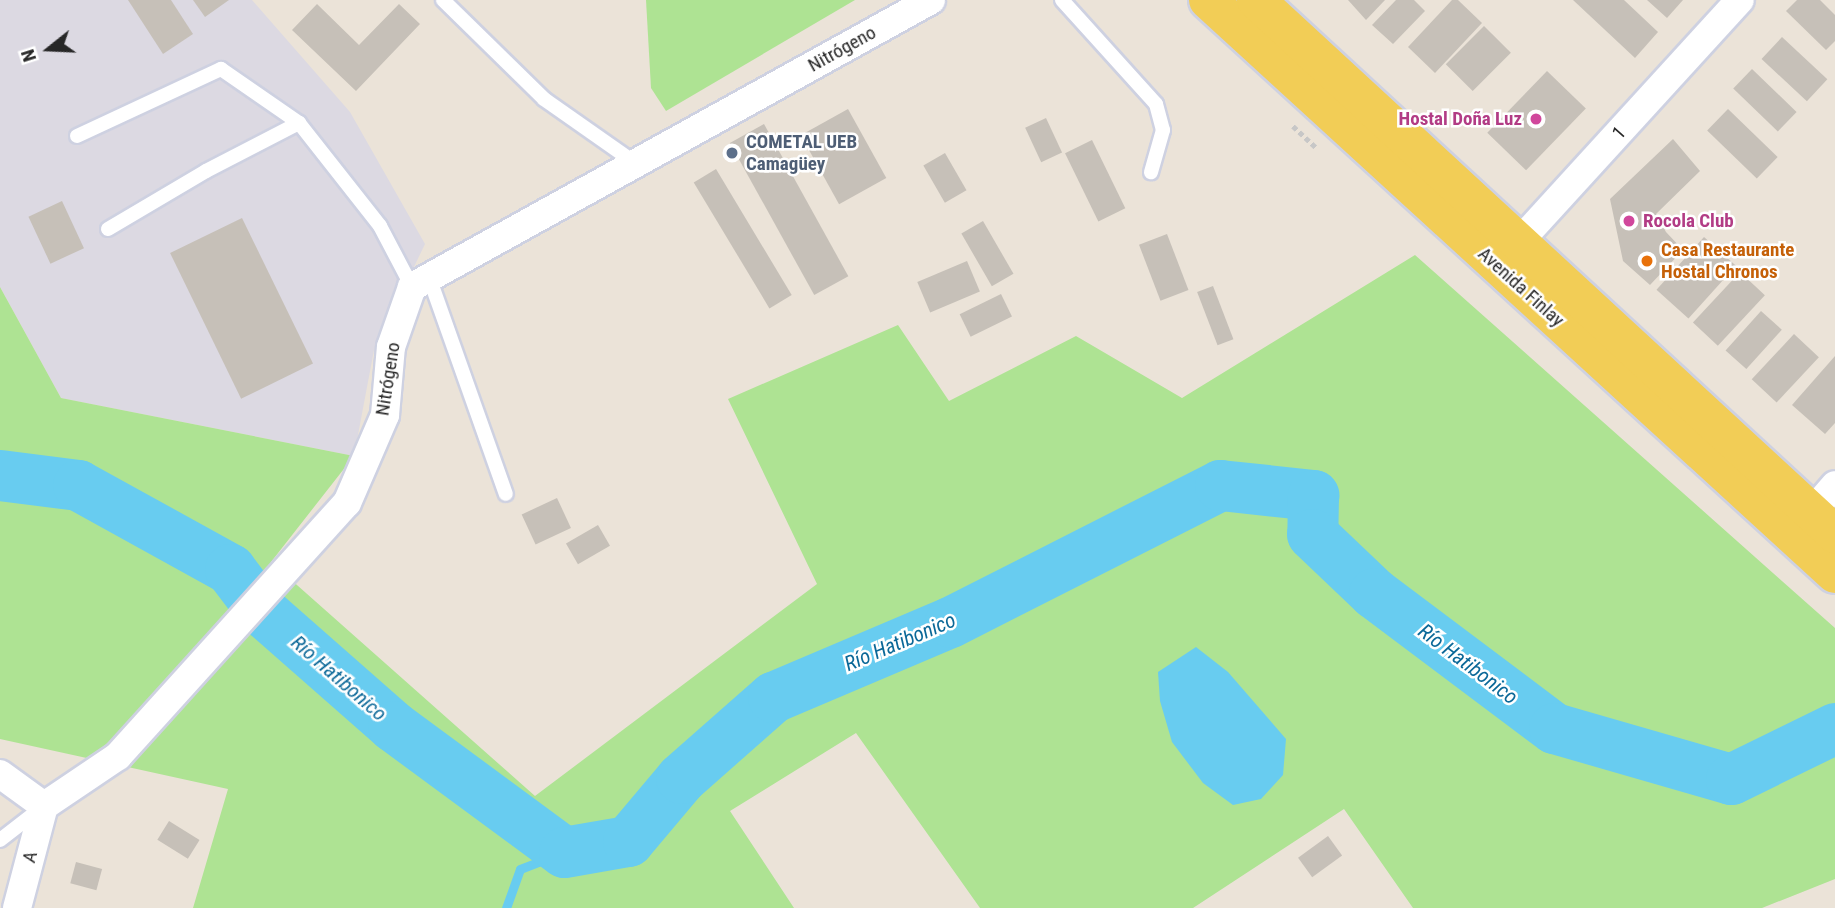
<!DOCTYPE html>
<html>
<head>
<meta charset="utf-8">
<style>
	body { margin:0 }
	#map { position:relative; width:1835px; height:908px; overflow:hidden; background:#ebe3d8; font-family:"Roboto Condensed",sans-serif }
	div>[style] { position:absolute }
	.industrial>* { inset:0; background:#dcd9e2 }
	.green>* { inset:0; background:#aee393 }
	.water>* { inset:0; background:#68ccf0 }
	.stream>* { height:9px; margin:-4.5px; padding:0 4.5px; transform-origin:4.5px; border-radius:4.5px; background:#68ccf0 }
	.river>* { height:51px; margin:-25.5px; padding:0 25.5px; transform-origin:25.5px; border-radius:25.5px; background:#68ccf0 }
	.building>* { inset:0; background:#c6c0b8; transform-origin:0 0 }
	.path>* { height:4.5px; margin-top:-2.25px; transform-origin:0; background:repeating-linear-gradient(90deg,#c7c7c7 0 5px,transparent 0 8.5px) }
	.roads { filter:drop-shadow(2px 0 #ced1e1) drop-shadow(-2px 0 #ced1e1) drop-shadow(0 2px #ced1e1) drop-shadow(0 -2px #ced1e1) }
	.service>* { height:14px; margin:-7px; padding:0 7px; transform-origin:7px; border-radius:7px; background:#fff }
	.minor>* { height:28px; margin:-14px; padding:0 14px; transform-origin:14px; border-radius:14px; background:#fff }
	.primary>* { height:38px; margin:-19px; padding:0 19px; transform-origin:19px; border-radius:19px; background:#f2cd56 }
	.dots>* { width:19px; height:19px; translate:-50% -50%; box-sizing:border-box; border:4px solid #fff; border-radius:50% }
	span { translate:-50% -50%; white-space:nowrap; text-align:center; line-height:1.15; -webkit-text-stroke:5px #fff; paint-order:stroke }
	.street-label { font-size:19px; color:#272727 }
	.hotel-label { font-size:19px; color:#b23c85; font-weight:700 }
	.right { translate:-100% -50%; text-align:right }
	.left { translate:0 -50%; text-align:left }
	.service-label { font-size:19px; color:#4e5e75; font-weight:700 }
	.food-label { font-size:19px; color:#c56008; font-weight:700 }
	.water-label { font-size:21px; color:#0b6898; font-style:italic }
	.north { position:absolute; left:14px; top:14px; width:70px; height:70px; -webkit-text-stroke:5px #fff; paint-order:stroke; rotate:252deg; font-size:19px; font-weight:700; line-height:28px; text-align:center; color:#272727 }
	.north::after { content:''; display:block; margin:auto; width:24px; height:32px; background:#272727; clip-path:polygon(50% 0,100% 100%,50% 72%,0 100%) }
</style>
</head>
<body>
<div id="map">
	<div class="industrial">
		<i style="clip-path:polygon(0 0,252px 0,350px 112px,425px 244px,374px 350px,354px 456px,61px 398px,0 287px)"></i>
	</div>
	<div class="green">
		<i style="clip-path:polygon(646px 0,855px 0,666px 111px,651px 88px)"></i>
		<i style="clip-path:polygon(1415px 255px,1835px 628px,1835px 879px,1762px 908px,1413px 908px,1344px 809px,1193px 908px,980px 908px,856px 733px,730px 811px,794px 908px,193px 908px,228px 789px,0 739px,0 287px,61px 398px,354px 456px,271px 562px,535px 796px,817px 584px,728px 399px,898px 325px,949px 401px,1076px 336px,1182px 398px)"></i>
	</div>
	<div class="water">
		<i style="clip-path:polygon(1196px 647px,1228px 672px,1286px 739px,1283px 775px,1261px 799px,1233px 805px,1203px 783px,1172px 742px,1160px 701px,1158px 672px)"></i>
	</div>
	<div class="stream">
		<i style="left:506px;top:908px;width:41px;rotate:-70.3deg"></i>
		<i style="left:520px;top:869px;width:47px;rotate:-21.1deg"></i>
	</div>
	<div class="river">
		<i style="left:0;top:475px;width:79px;rotate:7.3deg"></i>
		<i style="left:78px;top:485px;width:174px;rotate:28.9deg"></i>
		<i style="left:230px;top:569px;width:51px;rotate:52.9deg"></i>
		<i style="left:261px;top:610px;width:176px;rotate:41.3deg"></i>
		<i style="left:393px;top:726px;width:212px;rotate:36.4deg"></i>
		<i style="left:564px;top:852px;width:65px;rotate:-9.8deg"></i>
		<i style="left:628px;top:841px;width:82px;rotate:-49.9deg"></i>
		<i style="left:681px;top:778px;width:123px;rotate:-41.4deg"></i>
		<i style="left:773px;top:697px;width:192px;rotate:-23deg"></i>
		<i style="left:950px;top:622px;width:303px;rotate:-26.9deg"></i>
		<i style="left:1220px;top:485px;width:94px;rotate:6.1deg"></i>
		<i style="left:1313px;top:495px;width:39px;rotate:91deg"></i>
		<i style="left:1312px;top:534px;width:86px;rotate:43.6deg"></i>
		<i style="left:1374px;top:593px;width:225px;rotate:36.9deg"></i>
		<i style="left:1554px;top:728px;width:184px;rotate:16.1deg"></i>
		<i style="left:1731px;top:779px;width:116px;rotate:-26.1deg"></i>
	</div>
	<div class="building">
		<i style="clip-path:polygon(128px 0,171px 0,193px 34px,163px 54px)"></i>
		<i style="clip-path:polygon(193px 0,229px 0,205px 17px)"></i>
		<i style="clip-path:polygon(1348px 0,1385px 0,1366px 20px)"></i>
		<i style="clip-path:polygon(1396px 0,1414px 0,1425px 11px,1393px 44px,1372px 25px)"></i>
		<i style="clip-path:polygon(1452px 0,1458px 0,1482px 23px,1435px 73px,1408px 47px)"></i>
		<i style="clip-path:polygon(1573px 0,1624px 0,1658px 32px,1635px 58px)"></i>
		<i style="clip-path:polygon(1647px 0,1683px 0,1667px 18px)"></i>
		<i style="clip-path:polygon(1797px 0,1820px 0,1835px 15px,1835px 41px,1826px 50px,1786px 11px)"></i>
		<i style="clip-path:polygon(317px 4px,359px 45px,399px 4px,420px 24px,356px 91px,292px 30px)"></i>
		<i style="left:1484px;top:26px;width:38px;height:54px;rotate:45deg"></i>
		<i style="left:1782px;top:37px;width:62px;height:30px;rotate:43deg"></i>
		<i style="left:1752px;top:69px;width:62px;height:27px;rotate:44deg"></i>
		<i style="left:1547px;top:71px;width:54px;height:86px;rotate:44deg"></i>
		<i style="left:848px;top:109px;width:79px;height:54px;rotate:61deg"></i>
		<i style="left:1728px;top:109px;width:69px;height:30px;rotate:44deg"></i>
		<i style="left:1046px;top:118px;width:38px;height:23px;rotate:65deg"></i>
		<i style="left:764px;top:124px;width:174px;height:39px;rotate:61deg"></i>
		<i style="clip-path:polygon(1673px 139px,1700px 171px,1656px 214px,1666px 232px,1683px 250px,1650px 285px,1623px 261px,1610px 199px)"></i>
		<i style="left:1092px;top:140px;width:76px;height:30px;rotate:64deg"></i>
		<i style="left:945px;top:153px;width:43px;height:25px;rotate:60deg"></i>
		<i style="left:716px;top:169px;width:147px;height:26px;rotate:59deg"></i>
		<i style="left:62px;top:201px;width:52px;height:37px;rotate:65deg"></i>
		<i style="left:242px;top:218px;width:162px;height:80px;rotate:64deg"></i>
		<i style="left:983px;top:221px;width:61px;height:25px;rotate:60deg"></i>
		<i style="left:1167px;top:234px;width:60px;height:30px;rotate:69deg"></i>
		<i style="left:1704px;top:237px;width:43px;height:71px;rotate:42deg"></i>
		<i style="left:967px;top:261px;width:33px;height:54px;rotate:67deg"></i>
		<i style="left:1740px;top:272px;width:34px;height:69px;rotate:43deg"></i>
		<i style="left:1213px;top:286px;width:57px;height:17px;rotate:69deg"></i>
		<i style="left:1001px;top:294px;width:25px;height:46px;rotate:64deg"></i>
		<i style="left:1761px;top:311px;width:28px;height:53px;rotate:42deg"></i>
		<i style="left:1794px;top:334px;width:34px;height:62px;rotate:43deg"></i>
		<i style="clip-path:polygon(1835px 356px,1835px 423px,1825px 434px,1792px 405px)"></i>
		<i style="left:557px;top:498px;width:33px;height:39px;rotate:65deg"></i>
		<i style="left:598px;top:525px;width:24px;height:37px;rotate:60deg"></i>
		<i style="left:169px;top:821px;width:36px;height:22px;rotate:32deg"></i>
		<i style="left:1328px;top:836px;width:24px;height:37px;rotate:54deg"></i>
		<i style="left:76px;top:862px;width:27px;height:22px;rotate:15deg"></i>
	</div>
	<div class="path">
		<i style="left:1293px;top:126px;width:33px;rotate:43deg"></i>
	</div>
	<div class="roads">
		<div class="service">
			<i style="left:443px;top:0;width:141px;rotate:44.4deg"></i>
			<i style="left:544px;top:99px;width:111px;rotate:35.1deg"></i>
			<i style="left:1062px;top:0;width:140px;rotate:47.9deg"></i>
			<i style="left:1156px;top:104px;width:27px;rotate:75deg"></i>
			<i style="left:1163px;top:130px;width:44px;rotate:105.9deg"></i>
			<i style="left:77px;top:136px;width:159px;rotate:-25deg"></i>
			<i style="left:221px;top:69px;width:95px;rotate:34.7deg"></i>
			<i style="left:299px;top:123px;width:131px;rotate:51.8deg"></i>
			<i style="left:380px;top:226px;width:69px;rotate:62.3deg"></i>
			<i style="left:108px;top:229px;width:114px;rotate:-30.6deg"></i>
			<i style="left:206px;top:171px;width:105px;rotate:-27.3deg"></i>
			<i style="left:429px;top:277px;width:230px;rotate:70.5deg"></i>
			<i style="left:0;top:840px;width:51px;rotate:-37.8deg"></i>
		</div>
		<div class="minor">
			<i style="left:1507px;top:255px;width:345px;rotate:-47.6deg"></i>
			<i style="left:1799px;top:527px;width:55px;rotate:-49.4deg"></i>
			<i style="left:0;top:774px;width:54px;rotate:36deg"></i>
			<i style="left:44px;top:806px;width:89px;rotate:-34deg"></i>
			<i style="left:118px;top:756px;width:341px;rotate:-47.9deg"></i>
			<i style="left:347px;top:503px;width:96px;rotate:-66.6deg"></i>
			<i style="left:385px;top:415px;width:68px;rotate:-85deg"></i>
			<i style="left:391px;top:347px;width:64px;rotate:-70.7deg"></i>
			<i style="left:412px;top:287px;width:593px;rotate:-28.94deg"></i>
			<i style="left:17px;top:908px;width:106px;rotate:-75.2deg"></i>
		</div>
		<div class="primary">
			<i style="left:1208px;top:0;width:850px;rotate:42.47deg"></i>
			<i style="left:1256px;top:0;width:788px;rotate:42.68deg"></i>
		</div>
	</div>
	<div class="dots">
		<i style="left:1536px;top:119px;background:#d1479c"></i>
		<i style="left:732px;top:153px;background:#5c6f8a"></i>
		<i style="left:1629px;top:221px;background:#d1479c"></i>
		<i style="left:1647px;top:261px;background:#e8710a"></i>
	</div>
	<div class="street-label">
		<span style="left:842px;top:49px;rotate:-29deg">Nitrógeno</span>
		<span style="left:1619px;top:133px;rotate:-48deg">1</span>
		<span style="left:1521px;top:287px;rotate:42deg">Avenida Finlay</span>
		<span style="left:388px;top:379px;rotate:-81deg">Nitrógeno</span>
		<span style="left:30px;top:857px;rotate:-75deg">A</span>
	</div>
	<div class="hotel-label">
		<span class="right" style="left:1522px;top:119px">Hostal Doña Luz</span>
		<span class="left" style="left:1643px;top:221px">Rocola Club</span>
	</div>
	<div class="service-label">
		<span class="left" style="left:746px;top:153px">COMETAL UEB<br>Camagüey</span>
	</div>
	<div class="food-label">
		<span class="left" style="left:1661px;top:261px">Casa Restaurante<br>Hostal Chronos</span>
	</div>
	<div class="water-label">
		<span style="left:900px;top:642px;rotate:-23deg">Río Hatibonico</span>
		<span style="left:1468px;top:664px;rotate:37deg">Río Hatibonico</span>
		<span style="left:339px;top:678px;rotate:41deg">Río Hatibonico</span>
	</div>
	<div class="north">N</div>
</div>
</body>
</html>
